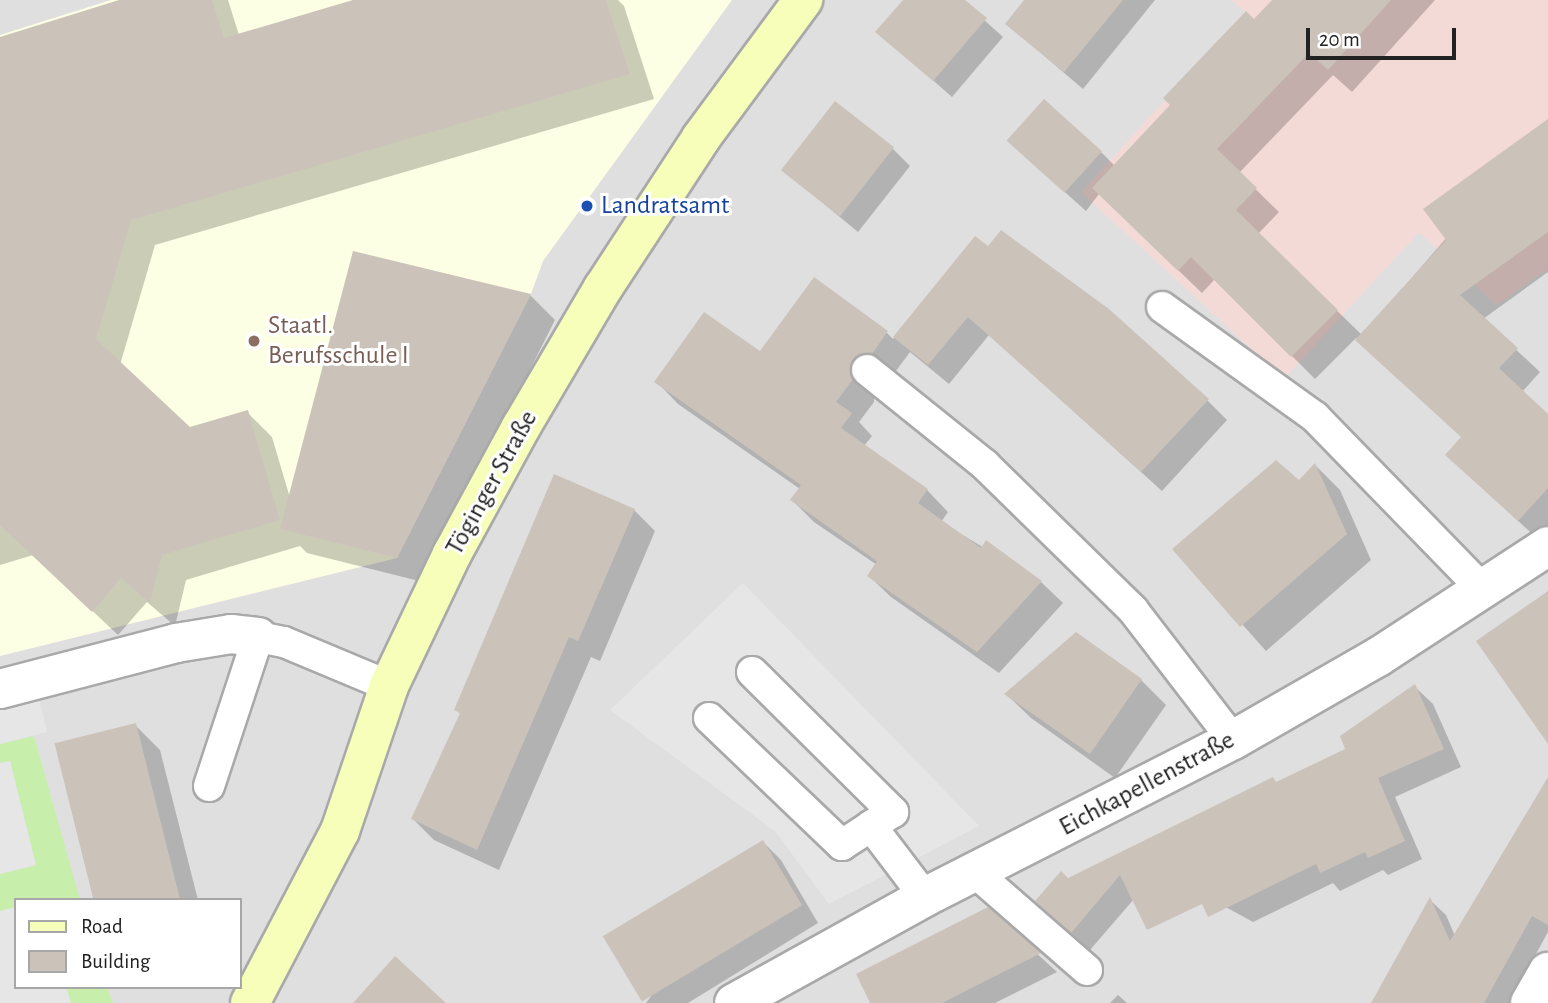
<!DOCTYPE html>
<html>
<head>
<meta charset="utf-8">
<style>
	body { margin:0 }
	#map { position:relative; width:1548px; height:1003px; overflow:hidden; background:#f2f0e8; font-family:"Alegreya Sans",sans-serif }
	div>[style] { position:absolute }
	.residential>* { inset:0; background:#e0dfdf }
	.commercial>* { inset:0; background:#f4dad7 }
	.education>* { inset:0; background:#fdffe4 }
	.grass>* { inset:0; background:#c7efab }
	.parking>* { inset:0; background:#e6e6e6 }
	.shadow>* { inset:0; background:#0003 }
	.building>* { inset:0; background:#cbc3ba; transform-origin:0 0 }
	.roads { filter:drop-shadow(2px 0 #a9a9a9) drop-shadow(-2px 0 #a9a9a9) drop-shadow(0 2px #a9a9a9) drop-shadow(0 -2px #a9a9a9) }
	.lane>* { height:30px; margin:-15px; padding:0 15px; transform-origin:15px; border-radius:15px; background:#fff }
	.street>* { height:38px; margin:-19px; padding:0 19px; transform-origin:19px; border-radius:19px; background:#fff }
	.secondary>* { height:38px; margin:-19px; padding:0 19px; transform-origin:19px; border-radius:19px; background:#f6feba }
	.dots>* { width:19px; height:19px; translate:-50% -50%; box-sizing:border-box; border:4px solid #fff; border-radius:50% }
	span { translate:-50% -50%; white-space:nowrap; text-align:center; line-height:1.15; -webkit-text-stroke:6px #fff; paint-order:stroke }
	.transit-label { font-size:26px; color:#164399 }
	.left { translate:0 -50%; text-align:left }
	.education-label { font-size:26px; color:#785e54 }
	.street-label { font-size:26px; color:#222 }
	.legend { position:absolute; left:14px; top:898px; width:228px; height:91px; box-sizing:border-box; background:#fff; border:2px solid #a7a7a7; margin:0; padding:9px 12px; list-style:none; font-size:21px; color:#222 }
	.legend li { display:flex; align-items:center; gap:14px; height:35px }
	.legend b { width:35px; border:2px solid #a7a7a7 }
	.scale { position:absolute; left:1306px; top:28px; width:150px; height:32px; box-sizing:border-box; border:4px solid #222; border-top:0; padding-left:9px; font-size:21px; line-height:24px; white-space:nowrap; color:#222; -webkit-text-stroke:5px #fff; paint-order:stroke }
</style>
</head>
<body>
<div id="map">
	<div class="residential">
		<i style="clip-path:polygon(evenodd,0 0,1548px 0,1548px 1003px,0 1003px,0 0,16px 900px,240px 900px,240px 987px,16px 987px,16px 900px)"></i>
	</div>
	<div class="commercial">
		<i style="clip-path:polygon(1231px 0,1548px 0,1548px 269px,1496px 305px,1419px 232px,1284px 379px,1081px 192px,1246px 12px)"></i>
	</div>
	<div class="education">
		<i style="clip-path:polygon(111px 0,732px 0,543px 261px,531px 294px,397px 558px,0 656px,0 35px)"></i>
	</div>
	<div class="grass">
		<i style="clip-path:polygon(34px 736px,80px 900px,16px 900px,16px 907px,0 911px,0 874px,36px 865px,10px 761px,0 763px,0 744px)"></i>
		<i style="clip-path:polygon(66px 987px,107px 987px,113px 1003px,71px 1003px)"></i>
	</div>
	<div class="parking">
		<i style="clip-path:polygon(743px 583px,979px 826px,829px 904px,775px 831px,610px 710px)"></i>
		<i style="clip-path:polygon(38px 694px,47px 732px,0 744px,0 703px)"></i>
		<i style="clip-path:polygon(10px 761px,36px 865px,0 874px,0 763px)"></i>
		<i style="clip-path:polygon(16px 907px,16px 987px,66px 987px,71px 1003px,0 1003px,0 911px)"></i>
	</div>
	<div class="shadow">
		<i style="clip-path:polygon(124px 0,228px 0,239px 35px,360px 0,618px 0,624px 6px,654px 99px,155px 245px,120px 365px,190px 429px,247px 412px,272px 437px,290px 498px,354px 253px,530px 295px,555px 320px,423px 582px,307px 553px,300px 546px,186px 580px,175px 626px,147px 602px,118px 635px,33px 555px,0 565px,0 54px)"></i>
		<i style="clip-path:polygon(905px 0,962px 0,1003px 37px,952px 97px,878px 32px)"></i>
		<i style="clip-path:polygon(1027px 0,1155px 0,1083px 89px,1007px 24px)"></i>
		<i style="clip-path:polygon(1274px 0,1435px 0,1352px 92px,1333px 75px,1239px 173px,1279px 212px,1258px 234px,1362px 335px,1548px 121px,1548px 272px,1483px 319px,1540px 372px,1522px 392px,1548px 416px,1548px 537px,1542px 543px,1447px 455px,1463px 438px,1356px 338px,1315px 379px,1215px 279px,1202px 293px,1099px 194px,1086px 211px,1027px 158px,1101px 152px,1115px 166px)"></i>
		<i style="clip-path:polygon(892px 148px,910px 166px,858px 232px,783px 170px)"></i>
		<i style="clip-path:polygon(976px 238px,1207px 400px,1227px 420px,1162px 491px,989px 335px,949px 384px,910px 352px,893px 375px,874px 381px,874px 402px,859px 422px,872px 436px,864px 446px,927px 490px,948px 512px,941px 522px,1041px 582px,1063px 603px,999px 673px,891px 597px,869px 576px,877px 565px,814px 522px,792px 500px,800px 489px,678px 404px,657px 382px,760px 353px,887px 333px,893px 339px)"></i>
		<i style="clip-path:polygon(1315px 465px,1340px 490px,1371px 560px,1266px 651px,1175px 549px,1299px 483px)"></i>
		<i style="clip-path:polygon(634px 510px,655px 531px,600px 661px,591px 657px,499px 870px,434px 840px,413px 819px,461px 714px,456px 710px)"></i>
		<i style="clip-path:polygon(1076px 634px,1141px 680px,1166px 705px,1115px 778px,1031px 718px,1006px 694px)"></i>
		<i style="clip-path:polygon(1414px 686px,1433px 704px,1461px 767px,1395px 797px,1422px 859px,1388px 875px,1383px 870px,1340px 891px,1333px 883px,1253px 922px,1222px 905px,1134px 899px,1090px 950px,1037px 901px,1068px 880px,1348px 750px)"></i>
		<i style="clip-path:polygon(135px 725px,160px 750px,198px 900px,95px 900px)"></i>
		<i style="clip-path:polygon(1548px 780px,1548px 932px,1509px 1003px,1403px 1003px,1430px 900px,1446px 915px,1455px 936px)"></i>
		<i style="clip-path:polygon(763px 842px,781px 860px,818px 923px,688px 1003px,646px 1003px)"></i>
		<i style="clip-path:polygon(988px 909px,1057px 972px,995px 1003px,872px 1003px)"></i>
		<i style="clip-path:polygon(1118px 995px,1127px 1003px,1110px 1003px)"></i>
	</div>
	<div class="building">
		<i style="clip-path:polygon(119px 0,212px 0,224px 38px,353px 0,606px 0,630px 74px,131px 220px,96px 339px,190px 427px,248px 410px,280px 520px,162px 555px,150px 603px,121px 578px,92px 612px,0 525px,0 37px)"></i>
		<i style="clip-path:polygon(903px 0,965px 0,987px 18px,933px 81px,875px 32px)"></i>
		<i style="clip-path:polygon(1024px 0,1123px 0,1064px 72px,1005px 24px)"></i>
		<i style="clip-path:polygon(1272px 0,1391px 0,1328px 70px,1309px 53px,1217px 149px,1257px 188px,1236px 210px,1338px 310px,1291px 357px,1191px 257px,1178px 271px,1092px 188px,1170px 105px,1163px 98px,1246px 11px,1254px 19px)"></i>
		<i style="left:1044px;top:99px;width:78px;height:56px;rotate:42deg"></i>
		<i style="left:835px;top:101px;width:75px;height:88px;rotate:38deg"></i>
		<i style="clip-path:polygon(1548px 119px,1548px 232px,1460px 295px,1518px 348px,1499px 368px,1548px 414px,1548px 488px,1518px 521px,1445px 455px,1461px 437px,1355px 340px,1446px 240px,1423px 209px)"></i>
		<i style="clip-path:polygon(1001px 230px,1109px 309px,1209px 399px,1141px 472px,968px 317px,928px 365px,893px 337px,975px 236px,988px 246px)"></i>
		<i style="clip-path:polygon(353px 251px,531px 294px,397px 558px,280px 529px)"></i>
		<i style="clip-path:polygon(814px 277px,888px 331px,872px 354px,853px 360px,853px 379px,836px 402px,852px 413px,841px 428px,928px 489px,918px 503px,981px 548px,986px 540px,1042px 581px,977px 652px,867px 576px,877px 561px,790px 500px,801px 485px,654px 382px,704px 312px,760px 351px)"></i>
		<i style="clip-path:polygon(1276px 460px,1299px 480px,1315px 463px,1347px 534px,1240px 627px,1172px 549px)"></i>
		<i style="clip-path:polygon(554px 474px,635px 509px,578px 641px,569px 637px,477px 850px,411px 819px,460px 713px,454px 710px)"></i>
		<i style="clip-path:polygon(1548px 591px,1548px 744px,1476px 641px)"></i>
		<i style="clip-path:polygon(1076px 632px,1142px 679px,1090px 754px,1004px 694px)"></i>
		<i style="clip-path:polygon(1415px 684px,1444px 749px,1378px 778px,1405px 841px,1368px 858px,1365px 852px,1320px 873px,1316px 864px,1208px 917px,1202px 904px,1147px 930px,1120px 875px,1071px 933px,1035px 901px,1061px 871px,1068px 878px,1273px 777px,1276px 782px,1345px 749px,1340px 736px)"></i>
		<i style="left:136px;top:723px;width:182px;height:84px;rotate:76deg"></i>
		<i style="clip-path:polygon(1548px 777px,1548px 925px,1532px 916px,1484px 1003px,1371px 1003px,1430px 897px,1450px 941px)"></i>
		<i style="left:763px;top:840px;width:76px;height:187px;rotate:59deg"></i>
		<i style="clip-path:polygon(988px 907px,1041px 953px,942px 1003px,870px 1003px,856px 974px)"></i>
		<i style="clip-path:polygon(395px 956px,446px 1003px,353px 1003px)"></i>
	</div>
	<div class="roads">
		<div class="lane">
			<i style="left:1162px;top:307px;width:188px;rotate:35.7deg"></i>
			<i style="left:1315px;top:417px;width:240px;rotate:45.8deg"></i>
			<i style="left:867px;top:370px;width:151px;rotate:38.8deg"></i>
			<i style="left:985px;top:465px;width:207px;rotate:44.4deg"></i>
			<i style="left:1133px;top:610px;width:164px;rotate:52.4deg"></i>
			<i style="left:752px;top:672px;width:199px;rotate:44.8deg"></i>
			<i style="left:893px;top:812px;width:26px;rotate:148deg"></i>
			<i style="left:871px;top:826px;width:89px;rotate:52.7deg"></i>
			<i style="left:709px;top:718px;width:184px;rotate:43.7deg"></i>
			<i style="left:842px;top:845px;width:35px;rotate:-33deg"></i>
			<i style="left:209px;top:786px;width:157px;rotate:-71.8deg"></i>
			<i style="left:258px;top:637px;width:26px;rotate:11deg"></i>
			<i style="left:284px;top:642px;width:114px;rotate:22.7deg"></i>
			<i style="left:977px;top:874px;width:146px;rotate:41.1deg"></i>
		</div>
		<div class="street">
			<i style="left:0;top:689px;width:182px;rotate:-14.6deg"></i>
			<i style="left:176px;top:643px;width:56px;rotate:-9.3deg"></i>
			<i style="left:231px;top:634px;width:27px;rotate:6deg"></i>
			<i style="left:734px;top:1003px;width:218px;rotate:-29deg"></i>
			<i style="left:925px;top:897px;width:346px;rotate:-27deg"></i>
			<i style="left:1233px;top:740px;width:167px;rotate:-29.8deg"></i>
			<i style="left:1378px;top:657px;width:203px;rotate:-33.1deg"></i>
			<i style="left:1530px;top:1003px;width:36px;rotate:-60deg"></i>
		</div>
		<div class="secondary">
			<i style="left:250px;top:1003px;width:194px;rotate:-62.4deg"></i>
			<i style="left:340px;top:831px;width:153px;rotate:-71.3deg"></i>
			<i style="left:389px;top:686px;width:146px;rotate:-64.5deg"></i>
			<i style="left:452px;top:554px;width:145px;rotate:-61.5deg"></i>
			<i style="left:521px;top:427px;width:161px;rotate:-59.5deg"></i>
			<i style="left:603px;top:288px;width:179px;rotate:-56.8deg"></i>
			<i style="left:701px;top:138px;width:172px;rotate:-53.5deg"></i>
		</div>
	</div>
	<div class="dots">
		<i style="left:587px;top:206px;background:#1a4fb4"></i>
		<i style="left:254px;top:341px;background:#8d6e63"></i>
	</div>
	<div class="transit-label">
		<span class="left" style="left:601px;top:206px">Landratsamt</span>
	</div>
	<div class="education-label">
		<span class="left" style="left:268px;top:341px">Staatl.<br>Berufsschule I</span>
	</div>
	<div class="street-label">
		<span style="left:492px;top:483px;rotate:-61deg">Töginger Straße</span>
		<span style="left:1147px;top:784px;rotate:-28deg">Eichkapellenstraße</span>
	</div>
	<ul class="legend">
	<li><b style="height:9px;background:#f6feba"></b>Road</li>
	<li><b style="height:19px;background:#cbc3ba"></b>Building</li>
	</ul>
	<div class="scale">20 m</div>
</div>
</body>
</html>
